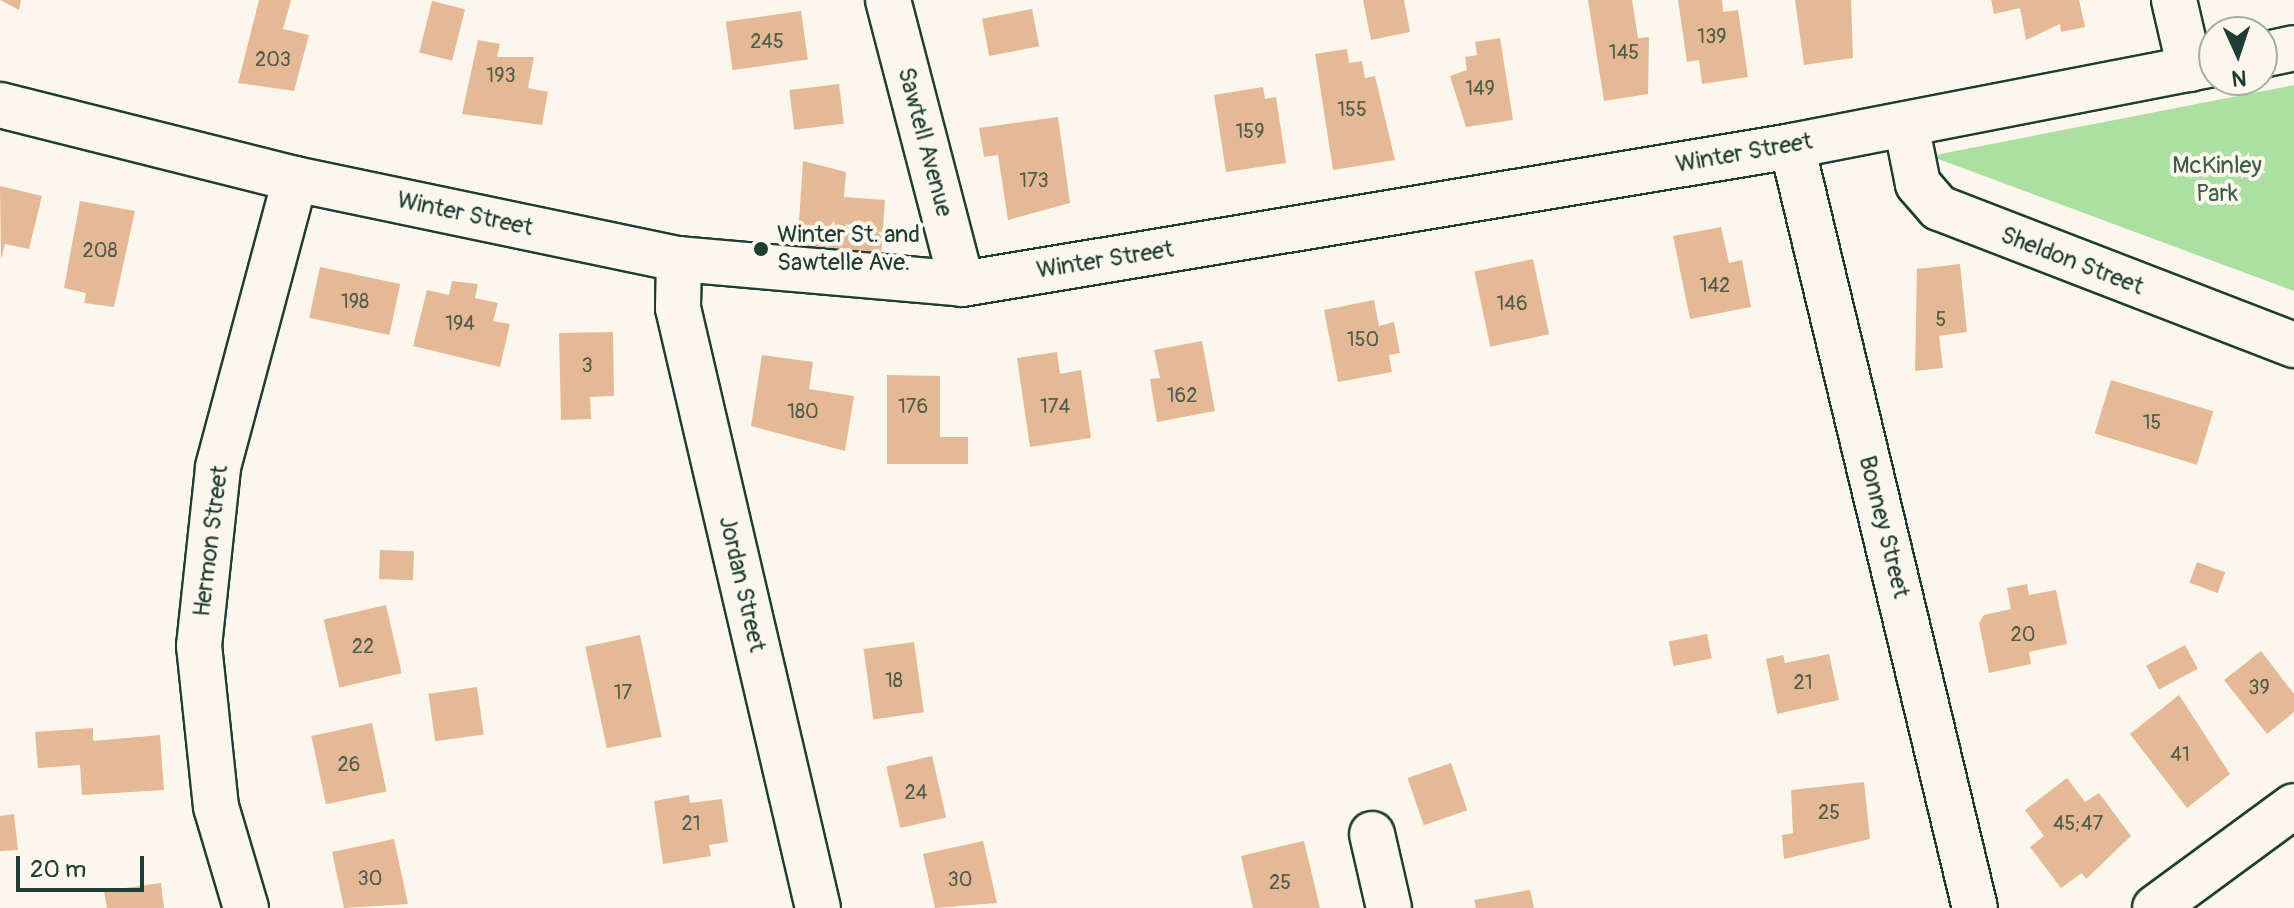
<!DOCTYPE html>
<html>
<head>
<meta charset="utf-8">
<style>
	body { margin:0 }
	#map { position:relative; width:2294px; height:908px; overflow:hidden; background:#fbf7ec; font-family:Pangolin,sans-serif }
	div>[style] { position:absolute }
	.green>* { inset:0; background:#abe0a2 }
	.building>* { inset:0; background:#e5b995; transform-origin:0 0 }
	.roads { filter:drop-shadow(2px 0 #1f3d34) drop-shadow(-2px 0 #1f3d34) drop-shadow(0 2px #1f3d34) drop-shadow(0 -2px #1f3d34) }
	.street>* { height:44px; margin:-22px; padding:0 22px; transform-origin:22px; border-radius:22px; background:#fbf7ec }
	.secondary>* { height:44px; margin:-22px; padding:0 22px; transform-origin:22px; border-radius:22px; background:#fbf7ec }
	.dots>* { width:22px; height:22px; translate:-50% -50%; box-sizing:border-box; border:4px solid #fbf7ec; border-radius:50% }
	span { translate:-50% -50%; white-space:nowrap; text-align:center; line-height:1.15; -webkit-text-stroke:8px #fbf7ec; paint-order:stroke }
	.number-label { font-size:20px; color:#505c4c }
	.number-label span { -webkit-text-stroke-width:0 }
	.street-label { font-size:24px; color:#1f3d34 }
	.park-label { font-size:24px; color:#3b5e4a }
	.poi-label { font-size:24px; color:#1f3d34 }
	.left { translate:0 -50%; text-align:left }
	.north { position:absolute; left:2198px; top:16px; width:80px; height:80px; box-sizing:border-box; background:#fbf7ec; border:2px solid #a3ada2; border-radius:50%; rotate:177deg; font-size:22px; font-weight:700; line-height:32px; text-align:center; color:#1f3d34 }
	.north::after { content:''; display:block; margin:auto; width:28px; height:36px; background:#1f3d34; clip-path:polygon(50% 0,100% 100%,50% 72%,0 100%) }
	.scale { position:absolute; left:16px; top:856px; width:128px; height:36px; box-sizing:border-box; border:4px solid #1f3d34; border-top:0; padding-left:10px; font-size:24px; line-height:28px; white-space:nowrap; color:#1f3d34; -webkit-text-stroke:6px #fbf7ec; paint-order:stroke }
</style>
</head>
<body>
<div id="map">
	<div class="green">
		<i style="clip-path:polygon(2294px 85px,2294px 291px,1930px 156px)"></i>
	</div>
	<div class="building">
		<i style="clip-path:polygon(0 0,21px 0,19px 10px)"></i>
		<i style="clip-path:polygon(259px 0,291px 0,283px 29px,309px 35px,294px 91px,238px 83px)"></i>
		<i style="clip-path:polygon(1363px 0,1404px 0,1410px 32px,1371px 40px)"></i>
		<i style="clip-path:polygon(1588px 0,1632px 0,1638px 38px,1649px 37px,1648px 94px,1604px 101px)"></i>
		<i style="clip-path:polygon(1678px 0,1722px 0,1723px 12px,1738px 10px,1748px 77px,1702px 84px,1699px 60px,1687px 62px)"></i>
		<i style="clip-path:polygon(1795px 0,1851px 0,1853px 58px,1804px 65px)"></i>
		<i style="clip-path:polygon(1991px 0,2079px 0,2085px 27px,2061px 32px,2060px 24px,2026px 40px,2020px 8px,1994px 14px)"></i>
		<i style="left:432px;top:1px;width:34px;height:53px;rotate:14deg"></i>
		<i style="left:1032px;top:9px;width:38px;height:51px;rotate:79deg"></i>
		<i style="left:801px;top:11px;width:49px;height:76px;rotate:82deg"></i>
		<i style="clip-path:polygon(1500px 38px,1513px 120px,1466px 127px,1450px 76px,1467px 70px,1465px 57px,1477px 55px,1475px 42px)"></i>
		<i style="clip-path:polygon(478px 40px,500px 44px,497px 57px,534px 57px,528px 88px,548px 92px,542px 125px,462px 114px)"></i>
		<i style="clip-path:polygon(1347px 49px,1349px 63px,1362px 61px,1365px 78px,1375px 76px,1395px 160px,1333px 170px,1315px 54px)"></i>
		<i style="left:839px;top:84px;width:40px;height:50px;rotate:83deg"></i>
		<i style="clip-path:polygon(1263px 87px,1265px 99px,1276px 97px,1286px 163px,1226px 172px,1214px 95px)"></i>
		<i style="clip-path:polygon(1058px 117px,1070px 203px,1008px 220px,998px 155px,984px 157px,979px 128px)"></i>
		<i style="clip-path:polygon(803px 161px,846px 172px,844px 197px,885px 200px,881px 257px,797px 251px)"></i>
		<i style="clip-path:polygon(0 186px,42px 196px,29px 249px,5px 244px,1px 259px)"></i>
		<i style="clip-path:polygon(80px 201px,135px 211px,114px 307px,84px 303px,86px 293px,64px 288px)"></i>
		<i style="clip-path:polygon(1721px 227px,1729px 263px,1742px 260px,1751px 307px,1690px 319px,1673px 236px)"></i>
		<i style="left:1533px;top:259px;width:77px;height:60px;rotate:78deg"></i>
		<i style="clip-path:polygon(1960px 264px,1967px 332px,1939px 336px,1943px 368px,1915px 371px,1917px 269px)"></i>
		<i style="left:320px;top:267px;width:82px;height:52px;rotate:12deg"></i>
		<i style="clip-path:polygon(452px 281px,478px 284px,475px 298px,498px 303px,493px 321px,510px 324px,500px 367px,413px 346px,427px 290px,449px 295px)"></i>
		<i style="clip-path:polygon(1374px 300px,1379px 326px,1394px 322px,1400px 353px,1389px 355px,1392px 372px,1338px 382px,1324px 310px)"></i>
		<i style="clip-path:polygon(613px 332px,614px 396px,590px 397px,591px 419px,561px 420px,559px 333px)"></i>
		<i style="clip-path:polygon(1202px 341px,1215px 411px,1157px 422px,1150px 379px,1160px 378px,1154px 350px)"></i>
		<i style="clip-path:polygon(1057px 352px,1060px 374px,1081px 370px,1091px 438px,1030px 447px,1017px 358px)"></i>
		<i style="clip-path:polygon(762px 355px,813px 362px,809px 389px,854px 396px,845px 451px,751px 426px)"></i>
		<i style="clip-path:polygon(887px 375px,940px 376px,940px 437px,968px 437px,968px 464px,887px 464px)"></i>
		<i style="left:2111px;top:380px;width:107px;height:56px;rotate:17deg"></i>
		<i style="left:380px;top:550px;width:34px;height:29px;rotate:2deg"></i>
		<i style="left:2197px;top:562px;width:30px;height:22px;rotate:20deg"></i>
		<i style="clip-path:polygon(2027px 584px,2029px 595px,2056px 590px,2067px 644px,2029px 652px,2031px 664px,1989px 673px,1979px 623px,1984px 615px,2011px 609px,2007px 588px)"></i>
		<i style="left:386px;top:605px;width:70px;height:64px;rotate:77deg"></i>
		<i style="left:1707px;top:634px;width:25px;height:39px;rotate:79deg"></i>
		<i style="left:640px;top:635px;width:104px;height:56px;rotate:78deg"></i>
		<i style="left:914px;top:642px;width:71px;height:51px;rotate:82deg"></i>
		<i style="left:2185px;top:645px;width:27px;height:44px;rotate:62deg"></i>
		<i style="clip-path:polygon(2261px 651px,2294px 694px,2294px 712px,2267px 734px,2224px 680px)"></i>
		<i style="clip-path:polygon(1829px 654px,1839px 700px,1777px 714px,1766px 659px,1783px 655px,1785px 663px)"></i>
		<i style="left:477px;top:687px;width:48px;height:49px;rotate:82deg"></i>
		<i style="clip-path:polygon(2179px 695px,2230px 774px,2187px 808px,2130px 734px)"></i>
		<i style="left:372px;top:723px;width:70px;height:62px;rotate:78deg"></i>
		<i style="clip-path:polygon(93px 728px,93px 741px,160px 735px,164px 790px,82px 795px,80px 765px,38px 768px,35px 732px)"></i>
		<i style="left:932px;top:756px;width:63px;height:47px;rotate:77deg"></i>
		<i style="left:1451px;top:763px;width:50px;height:46px;rotate:71deg"></i>
		<i style="clip-path:polygon(2067px 778px,2085px 802px,2099px 793px,2131px 836px,2086px 879px,2082px 873px,2061px 888px,2030px 847px,2044px 836px,2025px 810px)"></i>
		<i style="clip-path:polygon(1864px 782px,1870px 839px,1784px 859px,1782px 835px,1793px 833px,1791px 790px)"></i>
		<i style="clip-path:polygon(689px 795px,690px 803px,722px 799px,728px 842px,709px 845px,711px 856px,663px 864px,654px 801px)"></i>
		<i style="clip-path:polygon(14px 814px,18px 850px,0 851px,0 816px)"></i>
		<i style="clip-path:polygon(394px 839px,408px 904px,344px 908px,332px 852px)"></i>
		<i style="clip-path:polygon(983px 841px,997px 903px,935px 908px,923px 854px)"></i>
		<i style="clip-path:polygon(1304px 841px,1320px 908px,1253px 908px,1241px 856px)"></i>
		<i style="clip-path:polygon(161px 883px,164px 908px,107px 908px,104px 891px)"></i>
		<i style="clip-path:polygon(1530px 890px,1534px 908px,1476px 908px,1474px 900px)"></i>
	</div>
	<div class="roads">
		<div class="street">
			<i style="left:2174px;top:0;width:71px;rotate:76.9deg"></i>
			<i style="left:1906px;top:124px;width:61px;rotate:78.7deg"></i>
			<i style="left:1918px;top:184px;width:32px;rotate:49deg"></i>
			<i style="left:1939px;top:208px;width:381px;rotate:21.1deg"></i>
			<i style="left:1792px;top:146px;width:784px;rotate:76.5deg"></i>
			<i style="left:679px;top:259px;width:49px;rotate:91.2deg"></i>
			<i style="left:678px;top:308px;width:616px;rotate:76.87deg"></i>
			<i style="left:1372px;top:834px;width:76px;rotate:77.1deg"></i>
			<i style="left:246px;top:908px;width:105px;rotate:-106.5deg"></i>
			<i style="left:216px;top:807px;width:162px;rotate:-96deg"></i>
			<i style="left:199px;top:646px;width:180px;rotate:-83.9deg"></i>
			<i style="left:218px;top:467px;width:298px;rotate:-75deg"></i>
		</div>
		<div class="secondary">
			<i style="left:888px;top:0;width:293px;rotate:75.4deg"></i>
			<i style="left:2262px;top:55px;width:33px;rotate:-12deg"></i>
			<i style="left:0;top:105px;width:304px;rotate:14.1deg"></i>
			<i style="left:295px;top:179px;width:392px;rotate:11.8deg"></i>
			<i style="left:679px;top:259px;width:284px;rotate:5deg"></i>
			<i style="left:962px;top:284px;width:841px;rotate:-9.44deg"></i>
			<i style="left:1792px;top:146px;width:430px;rotate:-11deg"></i>
			<i style="left:2155px;top:908px;width:172px;rotate:-36.3deg"></i>
		</div>
	</div>
	<div class="dots">
		<i style="left:761px;top:249px;background:#1f3d34"></i>
	</div>
	<div class="number-label">
		<span style="left:1712px;top:36px">139</span>
		<span style="left:767px;top:41px">245</span>
		<span style="left:1624px;top:52px">145</span>
		<span style="left:273px;top:59px">203</span>
		<span style="left:501px;top:75px">193</span>
		<span style="left:1480px;top:88px">149</span>
		<span style="left:1352px;top:109px">155</span>
		<span style="left:1250px;top:131px">159</span>
		<span style="left:1034px;top:180px">173</span>
		<span style="left:100px;top:250px">208</span>
		<span style="left:1715px;top:285px">142</span>
		<span style="left:355px;top:301px">198</span>
		<span style="left:1512px;top:303px">146</span>
		<span style="left:1941px;top:319px">5</span>
		<span style="left:460px;top:323px">194</span>
		<span style="left:1363px;top:339px">150</span>
		<span style="left:587px;top:365px">3</span>
		<span style="left:1182px;top:395px">162</span>
		<span style="left:913px;top:406px">176</span>
		<span style="left:1055px;top:406px">174</span>
		<span style="left:803px;top:411px">180</span>
		<span style="left:2152px;top:422px">15</span>
		<span style="left:2023px;top:634px">20</span>
		<span style="left:363px;top:646px">22</span>
		<span style="left:894px;top:680px">18</span>
		<span style="left:1803px;top:682px">21</span>
		<span style="left:2259px;top:687px">39</span>
		<span style="left:623px;top:692px">17</span>
		<span style="left:2180px;top:754px">41</span>
		<span style="left:349px;top:764px">26</span>
		<span style="left:916px;top:792px">24</span>
		<span style="left:1829px;top:812px">25</span>
		<span style="left:691px;top:823px">21</span>
		<span style="left:2078px;top:823px">45;47</span>
		<span style="left:370px;top:878px">30</span>
		<span style="left:960px;top:879px">30</span>
		<span style="left:1280px;top:882px">25</span>
	</div>
	<div class="street-label">
		<span style="left:925px;top:142px;rotate:75deg">Sawtell Avenue</span>
		<span style="left:1744px;top:153px;rotate:-10deg">Winter Street</span>
		<span style="left:465px;top:214px;rotate:12deg">Winter Street</span>
		<span style="left:1105px;top:260px;rotate:-9deg">Winter Street</span>
		<span style="left:2072px;top:261px;rotate:21deg">Sheldon Street</span>
		<span style="left:1884px;top:527px;rotate:76deg">Bonney Street</span>
		<span style="left:211px;top:541px;rotate:-83deg">Hermon Street</span>
		<span style="left:742px;top:584px;rotate:77deg">Jordan Street</span>
	</div>
	<div class="park-label">
		<span style="left:2217px;top:180px">McKinley<br>Park</span>
	</div>
	<div class="poi-label">
		<span class="left" style="left:777px;top:249px">Winter St. and<br>Sawtelle Ave.</span>
	</div>
	<div class="north">N</div>
	<div class="scale">20 m</div>
</div>
</body>
</html>
